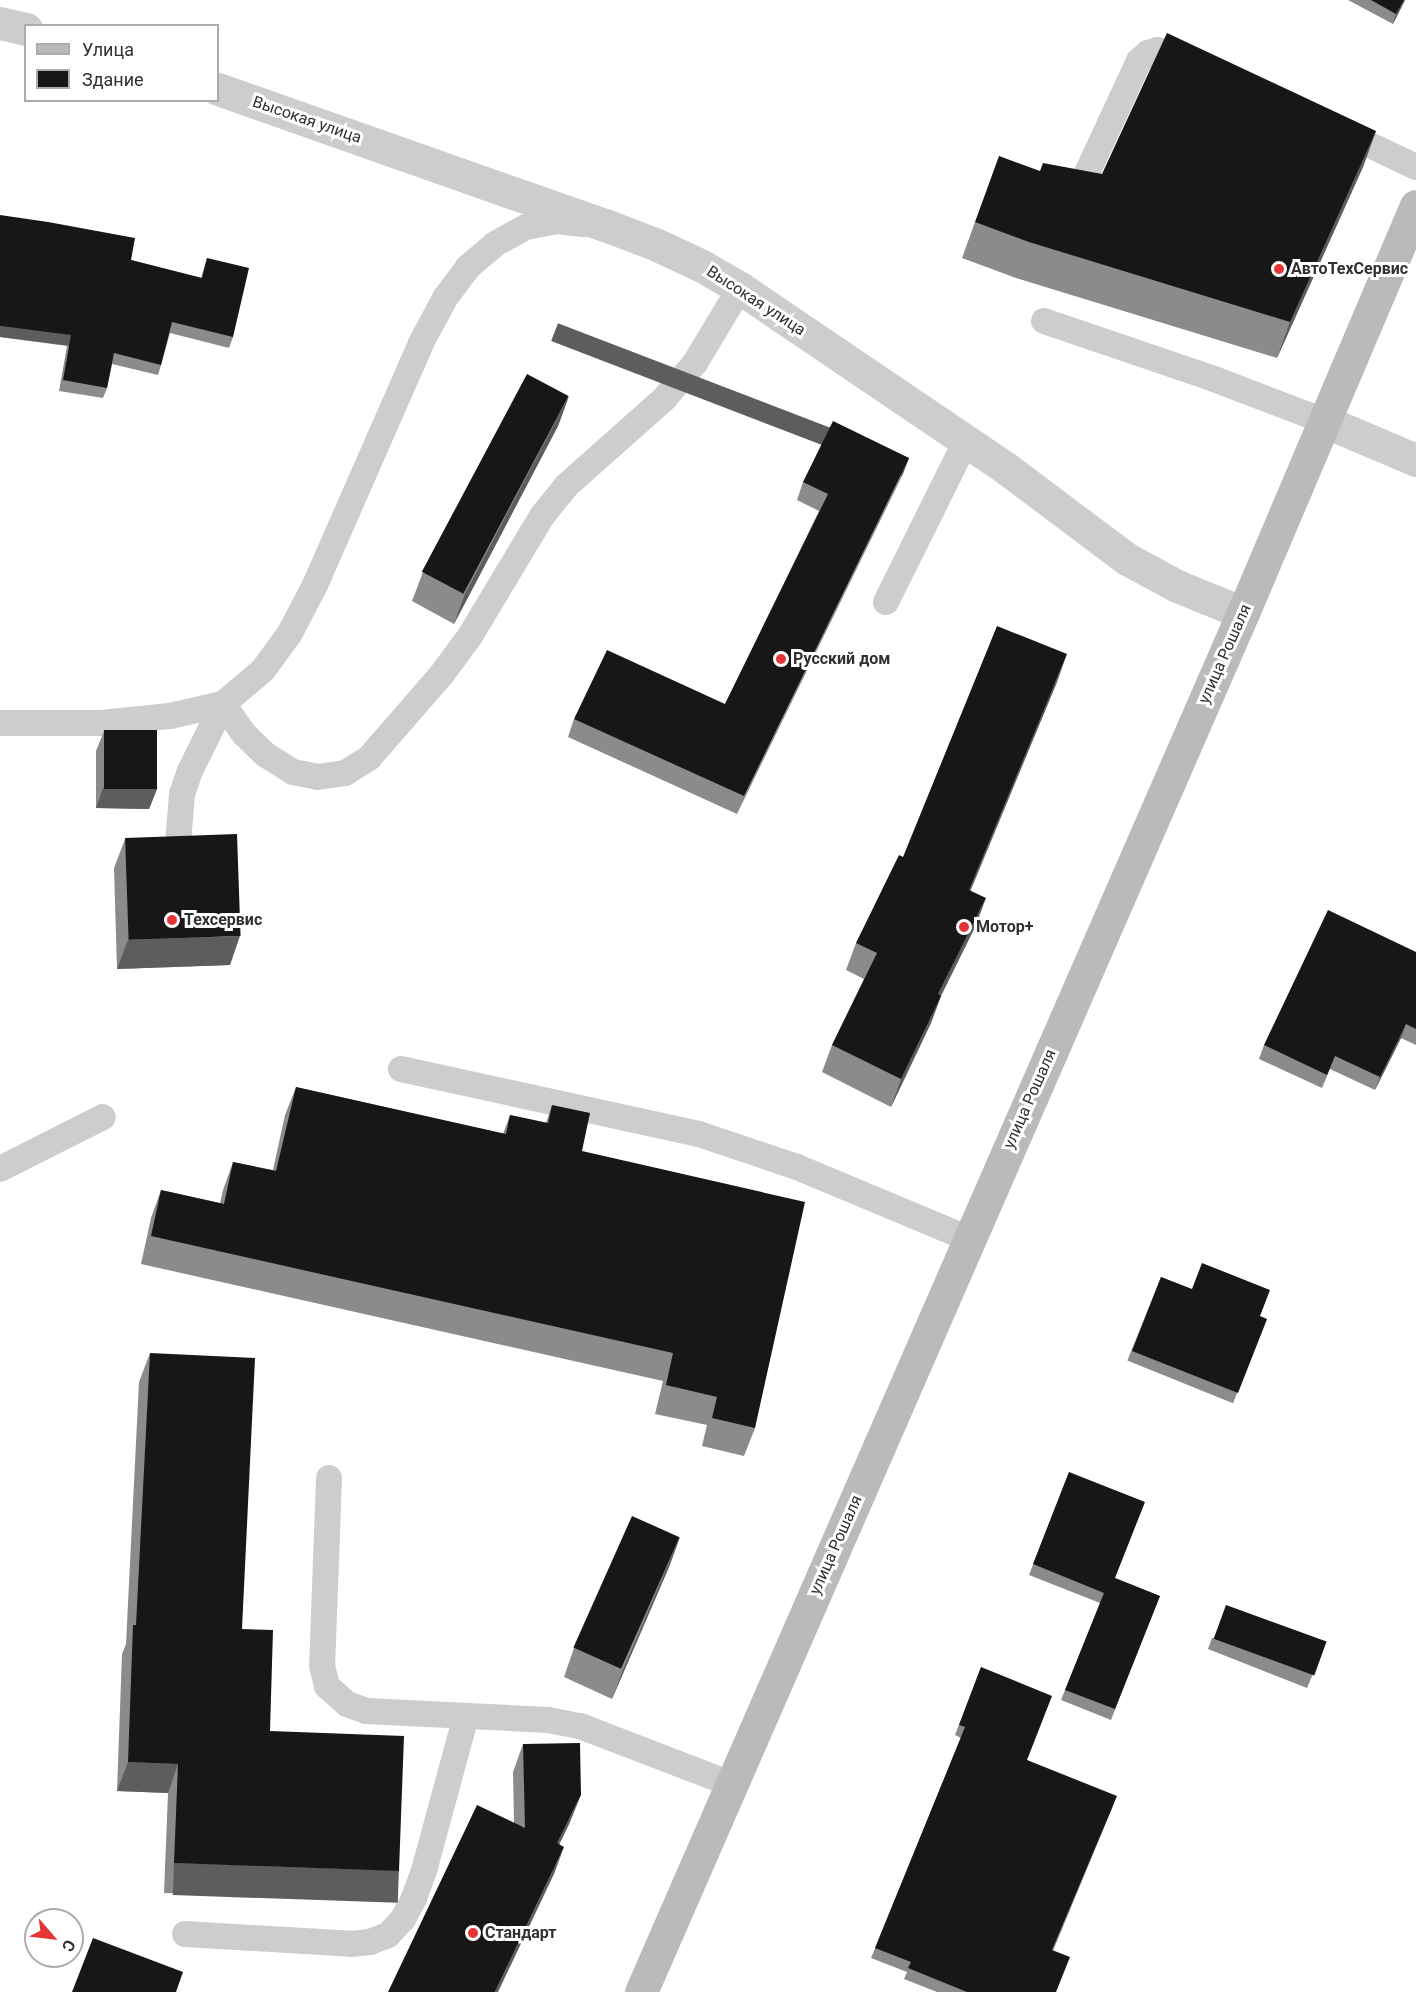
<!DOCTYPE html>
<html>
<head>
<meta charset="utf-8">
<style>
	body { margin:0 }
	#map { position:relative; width:1416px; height:1992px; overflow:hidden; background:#fff; font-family:Roboto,sans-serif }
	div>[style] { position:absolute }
	.service>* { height:26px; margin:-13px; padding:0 13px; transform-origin:13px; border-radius:13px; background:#cdcdcd }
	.minor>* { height:33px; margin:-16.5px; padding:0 16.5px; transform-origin:16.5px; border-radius:16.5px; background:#cdcdcd }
	.secondary>* { height:33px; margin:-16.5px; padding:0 16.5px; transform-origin:16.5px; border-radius:16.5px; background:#bababa }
	.wall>* { inset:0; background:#8b8b8b; transform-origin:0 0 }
	.shaded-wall>* { inset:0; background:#5d5d5d; transform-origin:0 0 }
	.building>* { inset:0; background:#171717; transform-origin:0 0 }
	.dots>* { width:16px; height:16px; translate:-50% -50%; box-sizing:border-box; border:3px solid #fff; border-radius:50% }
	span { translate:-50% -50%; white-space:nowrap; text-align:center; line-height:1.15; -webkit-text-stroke:6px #fff; paint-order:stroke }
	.street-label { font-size:16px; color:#303030 }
	.poi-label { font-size:16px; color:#303030; font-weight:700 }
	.left { translate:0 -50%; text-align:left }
	.legend { position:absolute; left:24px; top:24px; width:195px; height:78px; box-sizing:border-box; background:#fff; border:2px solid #acacac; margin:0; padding:8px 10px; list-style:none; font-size:18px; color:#303030 }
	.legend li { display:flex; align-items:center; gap:12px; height:30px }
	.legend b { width:30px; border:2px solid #acacac }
	.north { position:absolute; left:24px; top:1908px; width:60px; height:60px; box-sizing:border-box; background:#fff; border:2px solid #acacac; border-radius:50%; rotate:118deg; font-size:16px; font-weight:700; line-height:24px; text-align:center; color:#303030 }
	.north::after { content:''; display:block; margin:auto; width:21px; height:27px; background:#e63434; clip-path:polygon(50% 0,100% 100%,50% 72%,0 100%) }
</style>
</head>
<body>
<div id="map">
	<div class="service">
		<i style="left:1340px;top:131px;width:84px;rotate:25.3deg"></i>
		<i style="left:1080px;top:188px;width:140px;rotate:-65.1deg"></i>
		<i style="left:1139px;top:61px;width:12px;rotate:-42deg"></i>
		<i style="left:1148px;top:53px;width:9px;rotate:-18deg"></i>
		<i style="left:1157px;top:50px;width:13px;rotate:9deg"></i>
		<i style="left:1170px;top:52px;width:22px;rotate:24deg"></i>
		<i style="left:1044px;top:321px;width:180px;rotate:18.8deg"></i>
		<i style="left:1214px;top:379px;width:118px;rotate:20.9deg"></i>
		<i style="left:886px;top:602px;width:180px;rotate:-63.6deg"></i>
		<i style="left:0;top:723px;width:101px"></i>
		<i style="left:101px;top:723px;width:69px;rotate:-5.8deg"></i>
		<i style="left:170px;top:716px;width:54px;rotate:-12.8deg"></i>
		<i style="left:223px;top:704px;width:52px;rotate:-40.4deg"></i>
		<i style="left:263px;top:670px;width:46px;rotate:-53.9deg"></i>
		<i style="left:290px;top:633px;width:54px;rotate:-62.5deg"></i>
		<i style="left:315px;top:585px;width:264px;rotate:-66.3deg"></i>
		<i style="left:421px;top:343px;width:51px;rotate:-61.9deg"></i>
		<i style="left:445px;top:298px;width:39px;rotate:-53deg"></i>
		<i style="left:468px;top:267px;width:35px;rotate:-40deg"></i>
		<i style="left:495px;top:244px;width:35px;rotate:-29deg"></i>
		<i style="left:526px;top:227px;width:32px;rotate:-11deg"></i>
		<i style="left:557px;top:221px;width:26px;rotate:7deg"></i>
		<i style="left:178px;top:843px;width:49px;rotate:-85.3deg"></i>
		<i style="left:182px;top:794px;width:24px;rotate:-71deg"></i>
		<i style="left:190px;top:771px;width:75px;rotate:-63.8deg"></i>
		<i style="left:223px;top:704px;width:37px;rotate:55deg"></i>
		<i style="left:244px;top:734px;width:30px;rotate:44deg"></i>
		<i style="left:266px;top:755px;width:32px;rotate:32deg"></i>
		<i style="left:293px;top:772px;width:25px;rotate:11deg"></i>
		<i style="left:318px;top:777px;width:27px;rotate:-8deg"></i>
		<i style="left:345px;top:773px;width:28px;rotate:-32deg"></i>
		<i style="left:369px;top:758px;width:111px;rotate:-49deg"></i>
		<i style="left:442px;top:674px;width:47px;rotate:-53.6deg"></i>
		<i style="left:470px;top:636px;width:140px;rotate:-59deg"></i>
		<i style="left:542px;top:516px;width:38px;rotate:-51deg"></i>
		<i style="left:566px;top:486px;width:131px;rotate:-41.6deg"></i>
		<i style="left:664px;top:399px;width:48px;rotate:-49.3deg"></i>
		<i style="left:695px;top:363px;width:87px;rotate:-59deg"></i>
		<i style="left:401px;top:1069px;width:305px;rotate:12.3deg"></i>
		<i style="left:699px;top:1134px;width:103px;rotate:18.6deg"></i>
		<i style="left:797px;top:1167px;width:186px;rotate:22.7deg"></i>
		<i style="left:0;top:1169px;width:115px;rotate:-26.8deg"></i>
		<i style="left:329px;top:1478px;width:188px;rotate:92.1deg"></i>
		<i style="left:322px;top:1666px;width:21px;rotate:76deg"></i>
		<i style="left:327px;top:1686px;width:27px;rotate:42deg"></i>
		<i style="left:347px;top:1704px;width:20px;rotate:20deg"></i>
		<i style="left:366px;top:1711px;width:182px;rotate:2.8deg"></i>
		<i style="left:548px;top:1720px;width:33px;rotate:11deg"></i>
		<i style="left:580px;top:1726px;width:162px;rotate:21deg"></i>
		<i style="left:185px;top:1934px;width:166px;rotate:3.4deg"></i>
		<i style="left:351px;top:1944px;width:19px;rotate:-6deg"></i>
		<i style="left:370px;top:1942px;width:19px;rotate:-21deg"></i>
		<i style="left:388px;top:1935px;width:22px;rotate:-47deg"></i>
		<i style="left:403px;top:1919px;width:24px;rotate:-62deg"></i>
		<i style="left:414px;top:1898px;width:33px;rotate:-70deg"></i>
		<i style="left:425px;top:1867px;width:156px;rotate:-74.8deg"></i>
	</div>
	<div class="minor">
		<i style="left:0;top:23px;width:27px;rotate:13deg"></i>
		<i style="left:218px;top:89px;width:410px;rotate:19.4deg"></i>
		<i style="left:605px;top:225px;width:53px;rotate:20.8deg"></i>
		<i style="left:655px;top:244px;width:52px;rotate:25.1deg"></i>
		<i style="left:702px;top:266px;width:44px;rotate:30.1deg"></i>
		<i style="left:740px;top:288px;width:323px;rotate:34.1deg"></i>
		<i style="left:1007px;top:469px;width:150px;rotate:36.9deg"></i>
		<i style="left:1127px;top:559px;width:57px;rotate:28.4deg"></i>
		<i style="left:1177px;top:586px;width:71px;rotate:22.2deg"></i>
		<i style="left:1324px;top:421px;width:100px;rotate:23deg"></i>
	</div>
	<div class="secondary">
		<i style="left:641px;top:1992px;width:1505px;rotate:-66.42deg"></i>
		<i style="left:1243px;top:613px;width:442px;rotate:-67deg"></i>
	</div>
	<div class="wall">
		<i style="clip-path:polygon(1348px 0,1405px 0,1393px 24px)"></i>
		<i style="clip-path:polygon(1376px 131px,1363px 167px,1277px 358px,1016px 278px,962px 258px,975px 222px,1040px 171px,1102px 174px)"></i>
		<i style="clip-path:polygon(0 215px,131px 260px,201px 278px,207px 258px,233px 337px,229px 348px,170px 333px,161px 365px,158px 375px,112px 364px,107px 388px,103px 398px,59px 391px,67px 346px,0 337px)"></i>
		<i style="clip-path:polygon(569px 396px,558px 426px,454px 624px,412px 601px,423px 572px)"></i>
		<i style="clip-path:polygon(909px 458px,902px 476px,737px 814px,568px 737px,574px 719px,725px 704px,819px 511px,797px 500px,803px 482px)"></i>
		<i style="clip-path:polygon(1057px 682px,971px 890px,976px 925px,941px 996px,931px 1023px,891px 1107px,822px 1072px,832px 1045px,864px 979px,846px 970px,856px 943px,903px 857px)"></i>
		<i style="clip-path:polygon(104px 731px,157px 789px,149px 809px,96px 808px,96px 751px)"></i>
		<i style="clip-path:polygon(125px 839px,230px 965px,117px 969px,114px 868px)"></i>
		<i style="clip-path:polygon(1416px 952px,1416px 1045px,1401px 1038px,1375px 1090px,1330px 1069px,1322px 1088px,1259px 1059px,1264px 1045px)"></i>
		<i style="clip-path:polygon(296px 1087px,503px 1134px,510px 1115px,546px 1123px,552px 1105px,755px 1428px,744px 1456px,702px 1446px,707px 1425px,655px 1414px,663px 1381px,141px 1264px,151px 1218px,161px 1190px,220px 1203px,223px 1190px,233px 1162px,273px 1170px,285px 1115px)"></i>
		<i style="left:1161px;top:1277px;width:114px;height:90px;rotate:22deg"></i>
		<i style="clip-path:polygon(150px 1353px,242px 1629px,270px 1731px,399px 1871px,388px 1901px,164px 1893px,168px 1793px,117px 1791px,122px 1654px,126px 1644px,139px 1382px)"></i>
		<i style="clip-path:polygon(1069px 1472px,1115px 1578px,1160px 1596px,1111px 1720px,1061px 1700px,1100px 1603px,1029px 1575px)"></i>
		<i style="clip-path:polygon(680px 1537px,669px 1567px,612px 1699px,564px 1677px,574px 1648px)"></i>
		<i style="clip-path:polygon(1212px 1638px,1322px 1652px,1307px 1688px,1208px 1649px)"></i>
		<i style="clip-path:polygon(981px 1667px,1027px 1760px,1113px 1806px,1053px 1951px,1056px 1992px,937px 1992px,904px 1979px,907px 1972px,871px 1958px,961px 1738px,955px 1735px)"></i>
		<i style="clip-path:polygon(523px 1744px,570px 1822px,559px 1845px,554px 1874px,514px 1823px,513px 1772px)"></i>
	</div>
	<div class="shaded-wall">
		<i style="clip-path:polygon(1404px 0,1405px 0,1393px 24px,1396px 14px)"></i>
		<i style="clip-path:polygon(1376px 131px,1363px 167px,1277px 358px,1290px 322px)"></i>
		<i style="left:0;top:326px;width:72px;height:11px;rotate:7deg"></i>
		<i style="clip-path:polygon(569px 396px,558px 426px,454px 624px,465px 594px)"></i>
		<i style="left:909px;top:458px;width:19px;height:376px;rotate:111deg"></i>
		<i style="clip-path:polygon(1067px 654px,1057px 682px,959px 917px,969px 890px)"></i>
		<i style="clip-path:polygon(103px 788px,157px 789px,149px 809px,96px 808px)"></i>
		<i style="clip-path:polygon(986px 898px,976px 925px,928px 1022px,938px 994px)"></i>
		<i style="clip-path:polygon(240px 936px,230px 965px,117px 969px,128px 940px)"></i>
		<i style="clip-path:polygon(941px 996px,931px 1023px,891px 1107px,901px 1079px)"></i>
		<i style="clip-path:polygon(1406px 1024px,1401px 1038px,1375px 1090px,1380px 1077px)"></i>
		<i style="clip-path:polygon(680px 1537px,669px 1567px,612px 1699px,623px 1670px)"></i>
		<i style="clip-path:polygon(128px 1762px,178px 1764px,168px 1793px,117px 1791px)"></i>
		<i style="clip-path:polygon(581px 1795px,570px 1822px,546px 1871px,557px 1843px)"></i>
		<i style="clip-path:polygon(564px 1847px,554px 1874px,498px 1992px,495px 1992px)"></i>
		<i style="left:174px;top:1863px;width:225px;height:32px;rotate:2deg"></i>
	</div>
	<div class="building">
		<i style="clip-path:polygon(1371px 0,1404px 0,1396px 14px)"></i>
		<i style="clip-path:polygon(1167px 33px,1376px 131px,1290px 322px,1029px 242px,975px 222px,999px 156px,1040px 171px,1043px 163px,1102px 174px)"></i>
		<i style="clip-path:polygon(0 215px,48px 222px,135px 238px,131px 260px,202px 278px,207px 258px,249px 268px,233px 337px,172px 322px,161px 365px,114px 353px,107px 388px,63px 380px,71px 335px,0 326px)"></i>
		<i style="left:527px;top:374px;width:47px;height:224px;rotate:28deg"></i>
		<i style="clip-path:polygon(833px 421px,909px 458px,744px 796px,574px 719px,607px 650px,725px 704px,828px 494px,803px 482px)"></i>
		<i style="clip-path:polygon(997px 626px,1067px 654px,969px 890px,986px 898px,938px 994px,941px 996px,901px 1079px,832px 1045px,877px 953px,856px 943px,899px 855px,903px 857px)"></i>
		<i style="left:157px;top:730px;width:59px;height:53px;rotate:90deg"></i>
		<i style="left:237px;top:834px;width:102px;height:112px;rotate:88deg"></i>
		<i style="clip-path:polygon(1328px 910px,1416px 952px,1416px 1029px,1406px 1024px,1380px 1077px,1335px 1056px,1327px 1075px,1264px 1045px)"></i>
		<i style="clip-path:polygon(296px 1087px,506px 1134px,510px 1115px,548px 1123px,552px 1105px,590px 1113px,582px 1151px,805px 1202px,755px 1428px,712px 1418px,717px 1397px,666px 1385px,673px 1353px,151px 1236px,161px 1190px,224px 1204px,233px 1162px,276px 1171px)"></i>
		<i style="clip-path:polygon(1202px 1263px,1270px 1290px,1260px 1316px,1267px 1319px,1238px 1393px,1132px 1351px,1161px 1277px,1192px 1289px)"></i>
		<i style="clip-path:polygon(150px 1353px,255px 1358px,242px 1629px,273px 1630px,270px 1731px,404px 1736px,399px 1871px,174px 1863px,178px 1764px,128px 1762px,133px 1625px,136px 1625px)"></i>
		<i style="clip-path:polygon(1069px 1472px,1145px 1502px,1115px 1578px,1160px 1596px,1115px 1709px,1065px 1690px,1104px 1593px,1033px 1564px)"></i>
		<i style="left:632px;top:1516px;width:52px;height:144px;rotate:24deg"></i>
		<i style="left:1226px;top:1605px;width:107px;height:36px;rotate:20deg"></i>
		<i style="clip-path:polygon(981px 1667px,1052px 1696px,1027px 1760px,1117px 1796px,1052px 1950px,1070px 1957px,1056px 1992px,967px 1992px,908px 1968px,911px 1962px,875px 1948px,965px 1727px,959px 1725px)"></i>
		<i style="clip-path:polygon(580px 1743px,581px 1795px,557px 1843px,564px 1847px,495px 1992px,388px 1992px,477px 1805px,525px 1828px,523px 1744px)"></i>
		<i style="clip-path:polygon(93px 1938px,183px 1972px,176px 1992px,72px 1992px)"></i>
	</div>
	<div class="dots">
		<i style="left:1279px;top:269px;background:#e63434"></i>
		<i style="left:781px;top:659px;background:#e63434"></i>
		<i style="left:172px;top:920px;background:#e63434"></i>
		<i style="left:964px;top:927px;background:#e63434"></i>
		<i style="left:473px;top:1933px;background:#e63434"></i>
	</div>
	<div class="street-label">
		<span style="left:307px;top:120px;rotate:19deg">Высокая улица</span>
		<span style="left:756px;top:301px;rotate:33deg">Высокая улица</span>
		<span style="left:1225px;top:654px;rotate:-66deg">улица Рошаля</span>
		<span style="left:1030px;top:1099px;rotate:-66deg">улица Рошаля</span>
		<span style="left:836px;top:1545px;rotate:-66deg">улица Рошаля</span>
	</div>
	<div class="poi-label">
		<span class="left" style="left:1291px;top:269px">АвтоТехСервис</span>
		<span class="left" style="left:793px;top:659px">Русский дом</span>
		<span class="left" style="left:184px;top:920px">Техсервис</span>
		<span class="left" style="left:976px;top:927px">Мотор+</span>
		<span class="left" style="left:485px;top:1933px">Стандарт</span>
	</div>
	<ul class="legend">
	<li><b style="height:8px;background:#bababa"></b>Улица</li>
	<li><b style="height:16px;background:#171717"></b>Здание</li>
	</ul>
	<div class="north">С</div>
</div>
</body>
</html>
